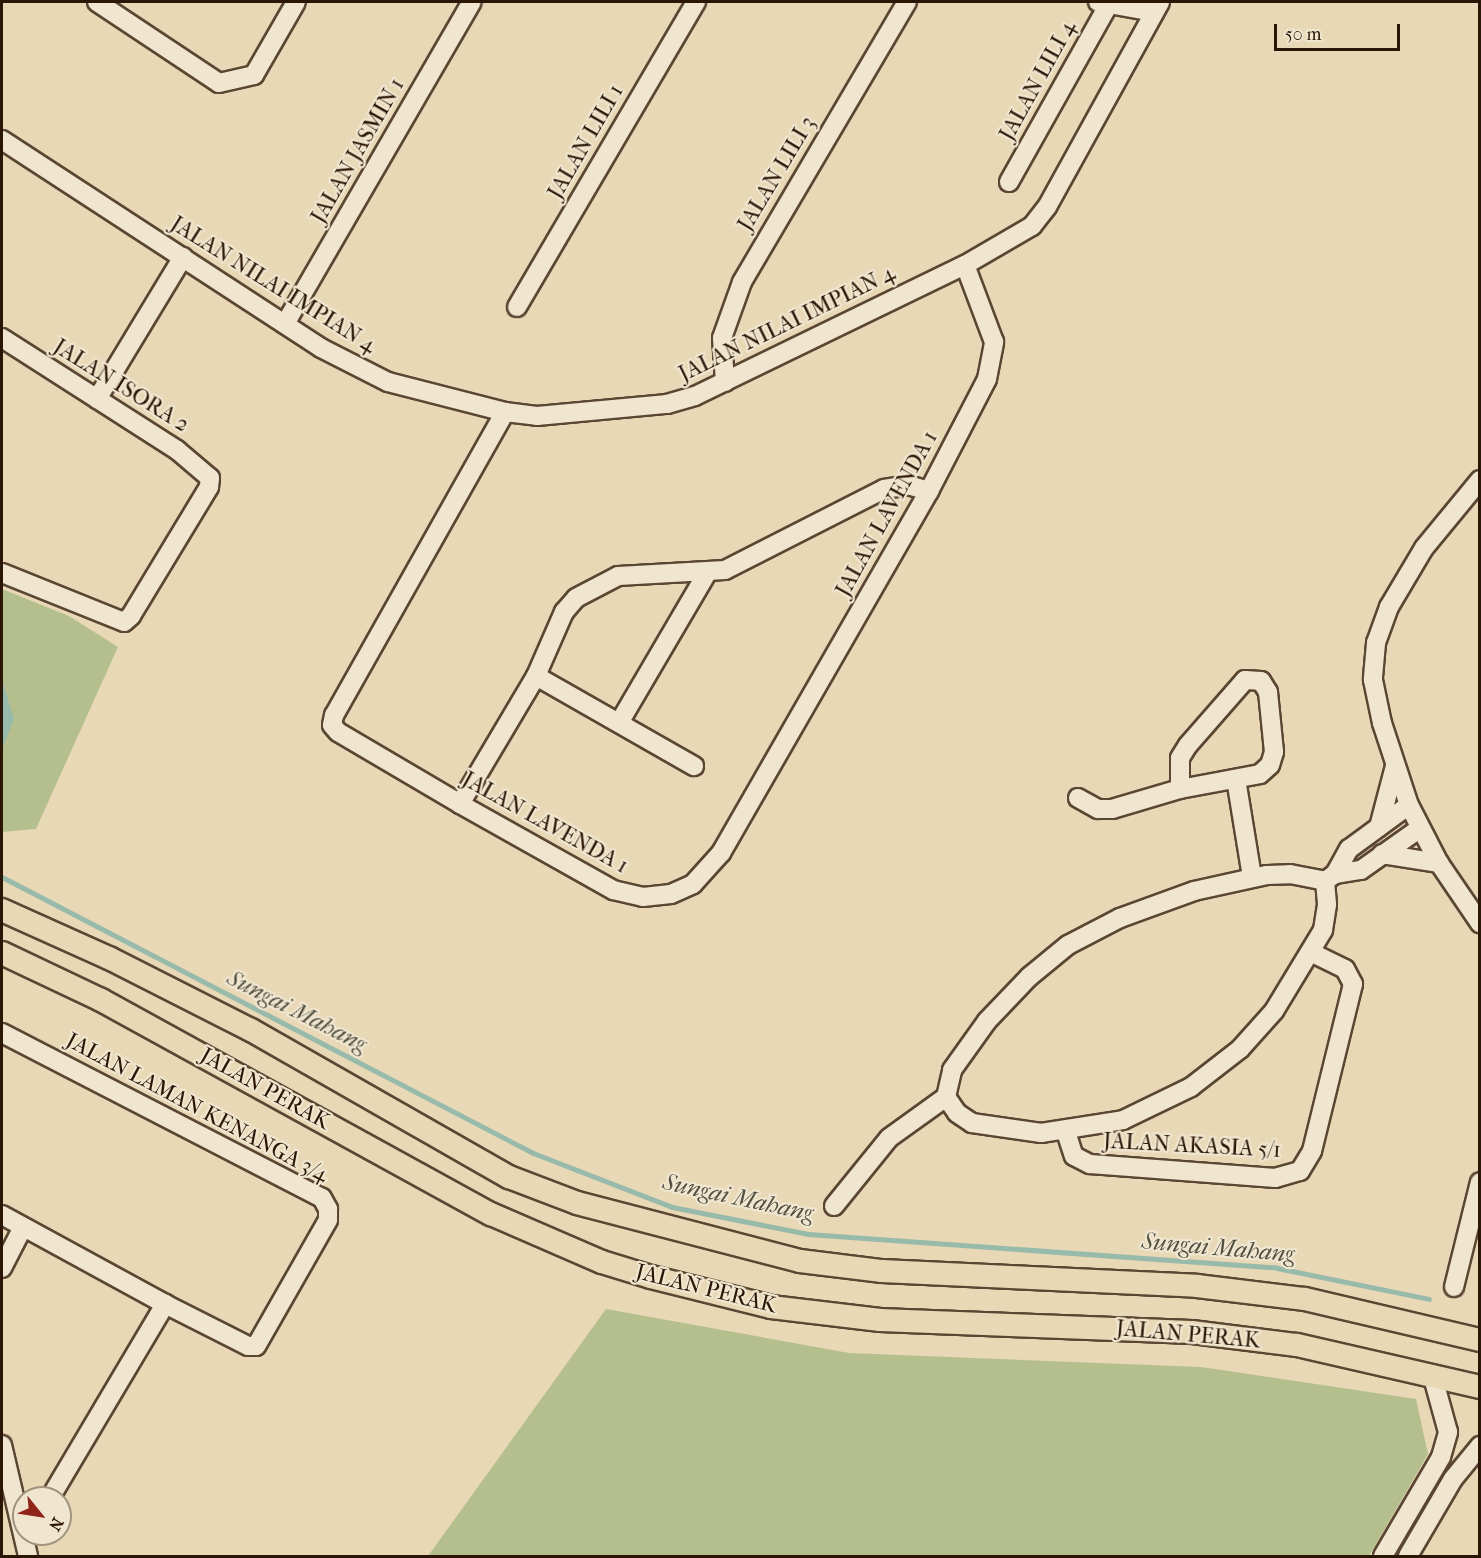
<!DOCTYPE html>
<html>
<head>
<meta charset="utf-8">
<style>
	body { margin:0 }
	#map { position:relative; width:1481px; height:1558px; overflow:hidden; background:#e8d8b6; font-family:"IM FELL French Canon",serif }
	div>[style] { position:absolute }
	.green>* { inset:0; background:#b5bf8e }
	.water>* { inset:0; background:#98baab }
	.stream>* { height:5px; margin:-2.5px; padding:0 2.5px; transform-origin:2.5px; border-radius:2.5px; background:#98baab }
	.roads { filter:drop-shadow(2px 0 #5a4632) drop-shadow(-2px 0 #5a4632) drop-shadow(0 2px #5a4632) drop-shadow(0 -2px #5a4632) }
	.minor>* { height:18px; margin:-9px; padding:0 9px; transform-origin:9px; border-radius:9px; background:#f0e6d0 }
	.major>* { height:22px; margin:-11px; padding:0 11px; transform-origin:11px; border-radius:11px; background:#e8d8b6 }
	span { translate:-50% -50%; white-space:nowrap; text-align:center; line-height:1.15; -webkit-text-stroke:4.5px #f0e6d0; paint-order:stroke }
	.street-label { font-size:22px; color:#2b1606 }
	.water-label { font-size:24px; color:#514f40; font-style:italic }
	.frame { position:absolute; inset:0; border:3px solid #2b1606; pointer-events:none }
	.north { position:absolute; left:12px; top:1486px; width:60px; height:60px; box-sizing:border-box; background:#f0e6d0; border:2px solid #a1937f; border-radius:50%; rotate:120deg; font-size:16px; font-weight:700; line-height:24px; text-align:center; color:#2b1606 }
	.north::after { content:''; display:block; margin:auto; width:21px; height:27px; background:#8f2418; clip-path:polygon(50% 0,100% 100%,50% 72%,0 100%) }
	.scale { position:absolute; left:1274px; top:24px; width:126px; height:27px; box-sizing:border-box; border:3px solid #2b1606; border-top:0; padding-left:8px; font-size:18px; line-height:21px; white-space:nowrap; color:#2b1606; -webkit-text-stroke:4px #f0e6d0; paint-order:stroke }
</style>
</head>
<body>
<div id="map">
	<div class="green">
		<i style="clip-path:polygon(2px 589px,69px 616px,118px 647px,36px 829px,2px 832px)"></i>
		<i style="clip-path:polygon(606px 1309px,849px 1353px,1201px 1367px,1416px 1399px,1428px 1454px,1369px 1556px,428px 1556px)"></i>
	</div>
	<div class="water">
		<i style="clip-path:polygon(2px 680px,14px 719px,2px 749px)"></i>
	</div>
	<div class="stream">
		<i style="left:2px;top:877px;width:598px;rotate:27.46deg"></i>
		<i style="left:533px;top:1153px;width:149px;rotate:21.2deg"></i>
		<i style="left:672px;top:1207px;width:139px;rotate:11.2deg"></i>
		<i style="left:808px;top:1234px;width:470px;rotate:4.1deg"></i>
		<i style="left:1277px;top:1268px;width:155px;rotate:11.5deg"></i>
	</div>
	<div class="roads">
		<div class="minor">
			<i style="left:97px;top:2px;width:146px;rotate:33.6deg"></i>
			<i style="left:219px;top:83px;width:36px;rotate:-13deg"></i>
			<i style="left:254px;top:75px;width:84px;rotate:-60.1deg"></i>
			<i style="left:1098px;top:2px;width:57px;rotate:10.1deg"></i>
			<i style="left:2px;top:140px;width:381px;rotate:33.1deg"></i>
			<i style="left:321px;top:348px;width:75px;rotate:26.9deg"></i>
			<i style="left:388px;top:382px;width:121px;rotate:14.4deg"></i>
			<i style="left:505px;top:412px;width:32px;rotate:7deg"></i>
			<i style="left:537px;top:416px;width:131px;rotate:-5.3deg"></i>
			<i style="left:667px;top:404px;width:29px;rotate:-16deg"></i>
			<i style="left:695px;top:396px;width:300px;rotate:-25.9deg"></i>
			<i style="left:965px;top:265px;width:78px;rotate:-30.2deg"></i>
			<i style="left:1032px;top:226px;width:24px;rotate:-52deg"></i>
			<i style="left:1047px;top:207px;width:234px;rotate:-61.1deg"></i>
			<i style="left:1009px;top:182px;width:204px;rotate:-60.7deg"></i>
			<i style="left:517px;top:307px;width:354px;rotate:-59.6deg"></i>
			<i style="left:285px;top:324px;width:372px;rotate:-59.9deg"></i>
			<i style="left:2px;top:338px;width:208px;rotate:32.6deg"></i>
			<i style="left:177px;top:450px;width:43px;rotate:40.3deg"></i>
			<i style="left:210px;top:478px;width:9px;rotate:96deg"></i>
			<i style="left:209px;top:487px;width:151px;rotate:121.2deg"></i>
			<i style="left:131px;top:616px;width:9px;rotate:139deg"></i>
			<i style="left:124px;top:622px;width:131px;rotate:-158.1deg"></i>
			<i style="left:725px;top:382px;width:44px;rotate:-93.9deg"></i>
			<i style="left:722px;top:338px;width:59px;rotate:-70.3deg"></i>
			<i style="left:742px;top:282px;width:325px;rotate:-59.5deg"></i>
			<i style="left:97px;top:399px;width:166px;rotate:-58.8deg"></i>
			<i style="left:505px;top:412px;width:348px;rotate:119.4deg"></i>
			<i style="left:334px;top:715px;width:10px;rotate:101deg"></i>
			<i style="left:332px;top:725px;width:9px;rotate:49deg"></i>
			<i style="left:338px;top:732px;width:142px;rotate:30.5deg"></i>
			<i style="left:460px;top:804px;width:176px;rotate:29.3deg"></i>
			<i style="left:613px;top:890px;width:31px;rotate:13deg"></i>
			<i style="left:643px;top:897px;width:28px;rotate:-6deg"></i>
			<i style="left:671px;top:894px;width:24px;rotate:-24deg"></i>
			<i style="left:693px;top:884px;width:42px;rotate:-47.9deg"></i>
			<i style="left:721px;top:853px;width:418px;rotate:-60.1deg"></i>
			<i style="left:929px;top:491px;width:126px;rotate:-62.6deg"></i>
			<i style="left:987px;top:379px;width:38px;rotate:-79deg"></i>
			<i style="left:994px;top:342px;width:82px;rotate:-110.6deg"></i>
			<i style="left:1480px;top:480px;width:88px;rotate:129.5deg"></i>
			<i style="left:1424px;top:548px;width:69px;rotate:120.7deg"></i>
			<i style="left:1389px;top:607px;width:38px;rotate:110deg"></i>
			<i style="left:1376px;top:643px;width:37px;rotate:95deg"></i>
			<i style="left:1373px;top:680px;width:44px;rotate:78.2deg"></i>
			<i style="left:1382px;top:723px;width:86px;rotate:71.8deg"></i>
			<i style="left:1409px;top:805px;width:65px;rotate:62.7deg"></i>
			<i style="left:1439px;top:863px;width:73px;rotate:55.7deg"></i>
			<i style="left:536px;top:676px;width:182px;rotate:29.7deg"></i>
			<i style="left:619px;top:723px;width:174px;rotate:-59.6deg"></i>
			<i style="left:1236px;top:779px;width:99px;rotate:80.7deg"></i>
			<i style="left:1078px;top:798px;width:23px;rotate:29deg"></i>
			<i style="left:1098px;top:809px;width:14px"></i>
			<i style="left:1112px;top:809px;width:71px;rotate:-16.4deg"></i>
			<i style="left:1180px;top:789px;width:81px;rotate:-10.6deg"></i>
			<i style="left:1260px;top:774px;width:13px;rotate:-42deg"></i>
			<i style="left:1270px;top:765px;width:14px;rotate:-73deg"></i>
			<i style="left:1274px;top:752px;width:60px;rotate:-95.7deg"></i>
			<i style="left:1268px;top:692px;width:13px;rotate:-122deg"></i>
			<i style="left:1261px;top:681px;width:16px;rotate:-176deg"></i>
			<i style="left:1245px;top:680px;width:86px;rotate:131.2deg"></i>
			<i style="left:1188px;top:745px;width:15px;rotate:122deg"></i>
			<i style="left:1180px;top:758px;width:31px;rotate:90deg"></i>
			<i style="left:460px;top:804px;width:149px;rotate:-59.3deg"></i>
			<i style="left:536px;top:676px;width:70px;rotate:-66.4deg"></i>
			<i style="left:564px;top:612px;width:18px;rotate:-49deg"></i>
			<i style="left:576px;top:598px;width:47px;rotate:-27.6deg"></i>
			<i style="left:618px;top:576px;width:107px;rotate:-3.2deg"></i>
			<i style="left:725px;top:570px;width:178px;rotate:-27deg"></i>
			<i style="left:884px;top:489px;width:24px;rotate:-9deg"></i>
			<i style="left:908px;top:485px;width:22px;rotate:16deg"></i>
			<i style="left:1379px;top:827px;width:63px;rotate:-75.3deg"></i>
			<i style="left:1382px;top:854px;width:58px;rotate:9deg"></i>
			<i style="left:1335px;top:874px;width:26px;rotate:-9deg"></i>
			<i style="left:1361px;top:870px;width:72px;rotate:-35.4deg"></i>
			<i style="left:1325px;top:881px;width:12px;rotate:-35deg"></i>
			<i style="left:1335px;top:874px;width:29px;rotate:-61deg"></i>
			<i style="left:1349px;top:849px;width:74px;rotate:-36.3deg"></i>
			<i style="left:2px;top:1033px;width:360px;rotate:27.3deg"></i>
			<i style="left:322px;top:1198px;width:13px;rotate:61deg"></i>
			<i style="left:328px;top:1209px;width:11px;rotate:90deg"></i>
			<i style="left:328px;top:1220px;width:145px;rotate:119.7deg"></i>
			<i style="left:256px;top:1346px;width:8px;rotate:180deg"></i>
			<i style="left:248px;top:1346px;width:93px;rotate:-153.2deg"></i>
			<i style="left:165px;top:1304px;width:186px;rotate:-151.4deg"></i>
			<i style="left:946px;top:1097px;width:19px;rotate:55deg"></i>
			<i style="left:957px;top:1113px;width:18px;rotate:34deg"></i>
			<i style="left:972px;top:1123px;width:70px;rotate:8.2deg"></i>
			<i style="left:1041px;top:1133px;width:83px;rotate:-9deg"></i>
			<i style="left:1123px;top:1120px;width:76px;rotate:-25.9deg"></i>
			<i style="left:1191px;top:1087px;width:62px;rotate:-37.8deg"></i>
			<i style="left:1240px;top:1049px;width:51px;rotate:-48.2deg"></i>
			<i style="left:1274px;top:1011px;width:95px;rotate:-58.8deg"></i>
			<i style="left:1323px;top:930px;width:26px;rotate:-81deg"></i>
			<i style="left:1327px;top:904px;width:23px;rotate:-95deg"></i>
			<i style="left:946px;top:1097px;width:28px;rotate:-77deg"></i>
			<i style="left:952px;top:1070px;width:60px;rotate:-54.5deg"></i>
			<i style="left:987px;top:1021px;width:61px;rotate:-46.3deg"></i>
			<i style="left:1029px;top:977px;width:50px;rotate:-39.4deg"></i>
			<i style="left:1068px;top:945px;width:59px;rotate:-27.4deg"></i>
			<i style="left:1120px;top:918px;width:79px;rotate:-20deg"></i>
			<i style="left:1194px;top:891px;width:75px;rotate:-12.4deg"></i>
			<i style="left:1267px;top:875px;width:23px;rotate:-2deg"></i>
			<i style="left:1290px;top:874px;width:36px;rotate:11deg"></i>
			<i style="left:1066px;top:1132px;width:25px;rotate:72deg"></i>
			<i style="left:1074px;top:1156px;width:18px;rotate:27deg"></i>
			<i style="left:1090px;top:1164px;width:186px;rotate:4.3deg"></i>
			<i style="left:1275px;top:1178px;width:26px;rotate:-16deg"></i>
			<i style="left:1300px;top:1171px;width:23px;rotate:-59deg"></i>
			<i style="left:1312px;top:1151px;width:172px;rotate:-76.2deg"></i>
			<i style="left:1353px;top:984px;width:17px;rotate:-118deg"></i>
			<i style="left:1345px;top:969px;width:37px;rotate:-154deg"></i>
			<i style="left:834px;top:1206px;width:87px;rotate:-51deg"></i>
			<i style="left:889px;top:1138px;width:70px;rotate:-35.7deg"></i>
			<i style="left:2px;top:1268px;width:46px;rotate:-62.9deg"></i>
			<i style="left:1454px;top:1287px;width:108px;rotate:-76.1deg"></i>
			<i style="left:2px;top:1445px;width:114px;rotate:76.8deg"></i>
			<i style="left:53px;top:1493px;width:220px;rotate:-59.3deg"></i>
			<i style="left:1383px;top:1556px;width:115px;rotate:-59.6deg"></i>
			<i style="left:1441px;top:1457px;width:26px;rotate:-74deg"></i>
			<i style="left:1448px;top:1432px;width:60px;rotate:-105.4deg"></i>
			<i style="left:1408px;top:1556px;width:89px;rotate:-59.7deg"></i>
			<i style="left:1453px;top:1479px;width:43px;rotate:-50.7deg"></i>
		</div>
		<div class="major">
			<i style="left:2px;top:910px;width:117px;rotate:24.2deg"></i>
			<i style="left:109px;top:958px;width:159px;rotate:26.9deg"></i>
			<i style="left:251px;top:1030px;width:297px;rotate:29.7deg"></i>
			<i style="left:509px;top:1177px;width:73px;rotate:20.9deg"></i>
			<i style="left:577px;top:1203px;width:230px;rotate:14.6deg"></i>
			<i style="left:800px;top:1261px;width:83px;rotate:7deg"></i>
			<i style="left:882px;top:1271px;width:315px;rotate:2.7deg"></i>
			<i style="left:1197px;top:1286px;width:109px;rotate:6.9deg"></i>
			<i style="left:1305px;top:1299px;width:180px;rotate:13.2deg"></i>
			<i style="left:2px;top:953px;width:110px;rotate:25.4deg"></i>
			<i style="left:101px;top:1000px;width:445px;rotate:28.8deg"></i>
			<i style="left:491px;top:1214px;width:121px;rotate:23.4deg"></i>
			<i style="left:602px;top:1262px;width:51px;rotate:17deg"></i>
			<i style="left:651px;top:1277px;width:124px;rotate:14deg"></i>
			<i style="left:771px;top:1307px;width:110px;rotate:6.8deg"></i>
			<i style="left:880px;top:1320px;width:312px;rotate:2.2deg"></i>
			<i style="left:1192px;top:1332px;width:106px;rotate:7.1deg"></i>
			<i style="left:1297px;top:1345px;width:188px;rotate:12.9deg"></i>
		</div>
	</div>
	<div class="street-label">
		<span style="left:1038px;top:81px;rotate:-61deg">JALAN LILI 4</span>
		<span style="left:586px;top:142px;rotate:-60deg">JALAN LILI 1</span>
		<span style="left:358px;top:151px;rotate:-60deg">JALAN JASMIN 1</span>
		<span style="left:777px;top:174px;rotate:-59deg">JALAN LILI 3</span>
		<span style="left:273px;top:285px;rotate:32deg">JALAN NILAI IMPIAN 4</span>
		<span style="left:787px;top:324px;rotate:-26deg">JALAN NILAI IMPIAN 4</span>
		<span style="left:121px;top:386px;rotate:32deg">JALAN ISORA 2</span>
		<span style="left:887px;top:514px;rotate:-61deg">JALAN LAVENDA 1</span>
		<span style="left:545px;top:823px;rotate:29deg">JALAN LAVENDA 1</span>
		<span style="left:265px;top:1089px;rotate:29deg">JALAN PERAK</span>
		<span style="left:197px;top:1108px;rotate:28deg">JALAN LAMAN KENANGA 3/4</span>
		<span style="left:1192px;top:1146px;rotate:3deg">JALAN AKASIA 5/1</span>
		<span style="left:706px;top:1289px;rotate:14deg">JALAN PERAK</span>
		<span style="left:1188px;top:1335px;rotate:5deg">JALAN PERAK</span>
	</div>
	<div class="water-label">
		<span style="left:297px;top:1011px;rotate:27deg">Sungai Mahang</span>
		<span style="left:738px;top:1198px;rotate:12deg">Sungai Mahang</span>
		<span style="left:1218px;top:1248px;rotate:5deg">Sungai Mahang</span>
	</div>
	<div class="frame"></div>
	<div class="north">N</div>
	<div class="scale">50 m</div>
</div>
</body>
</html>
